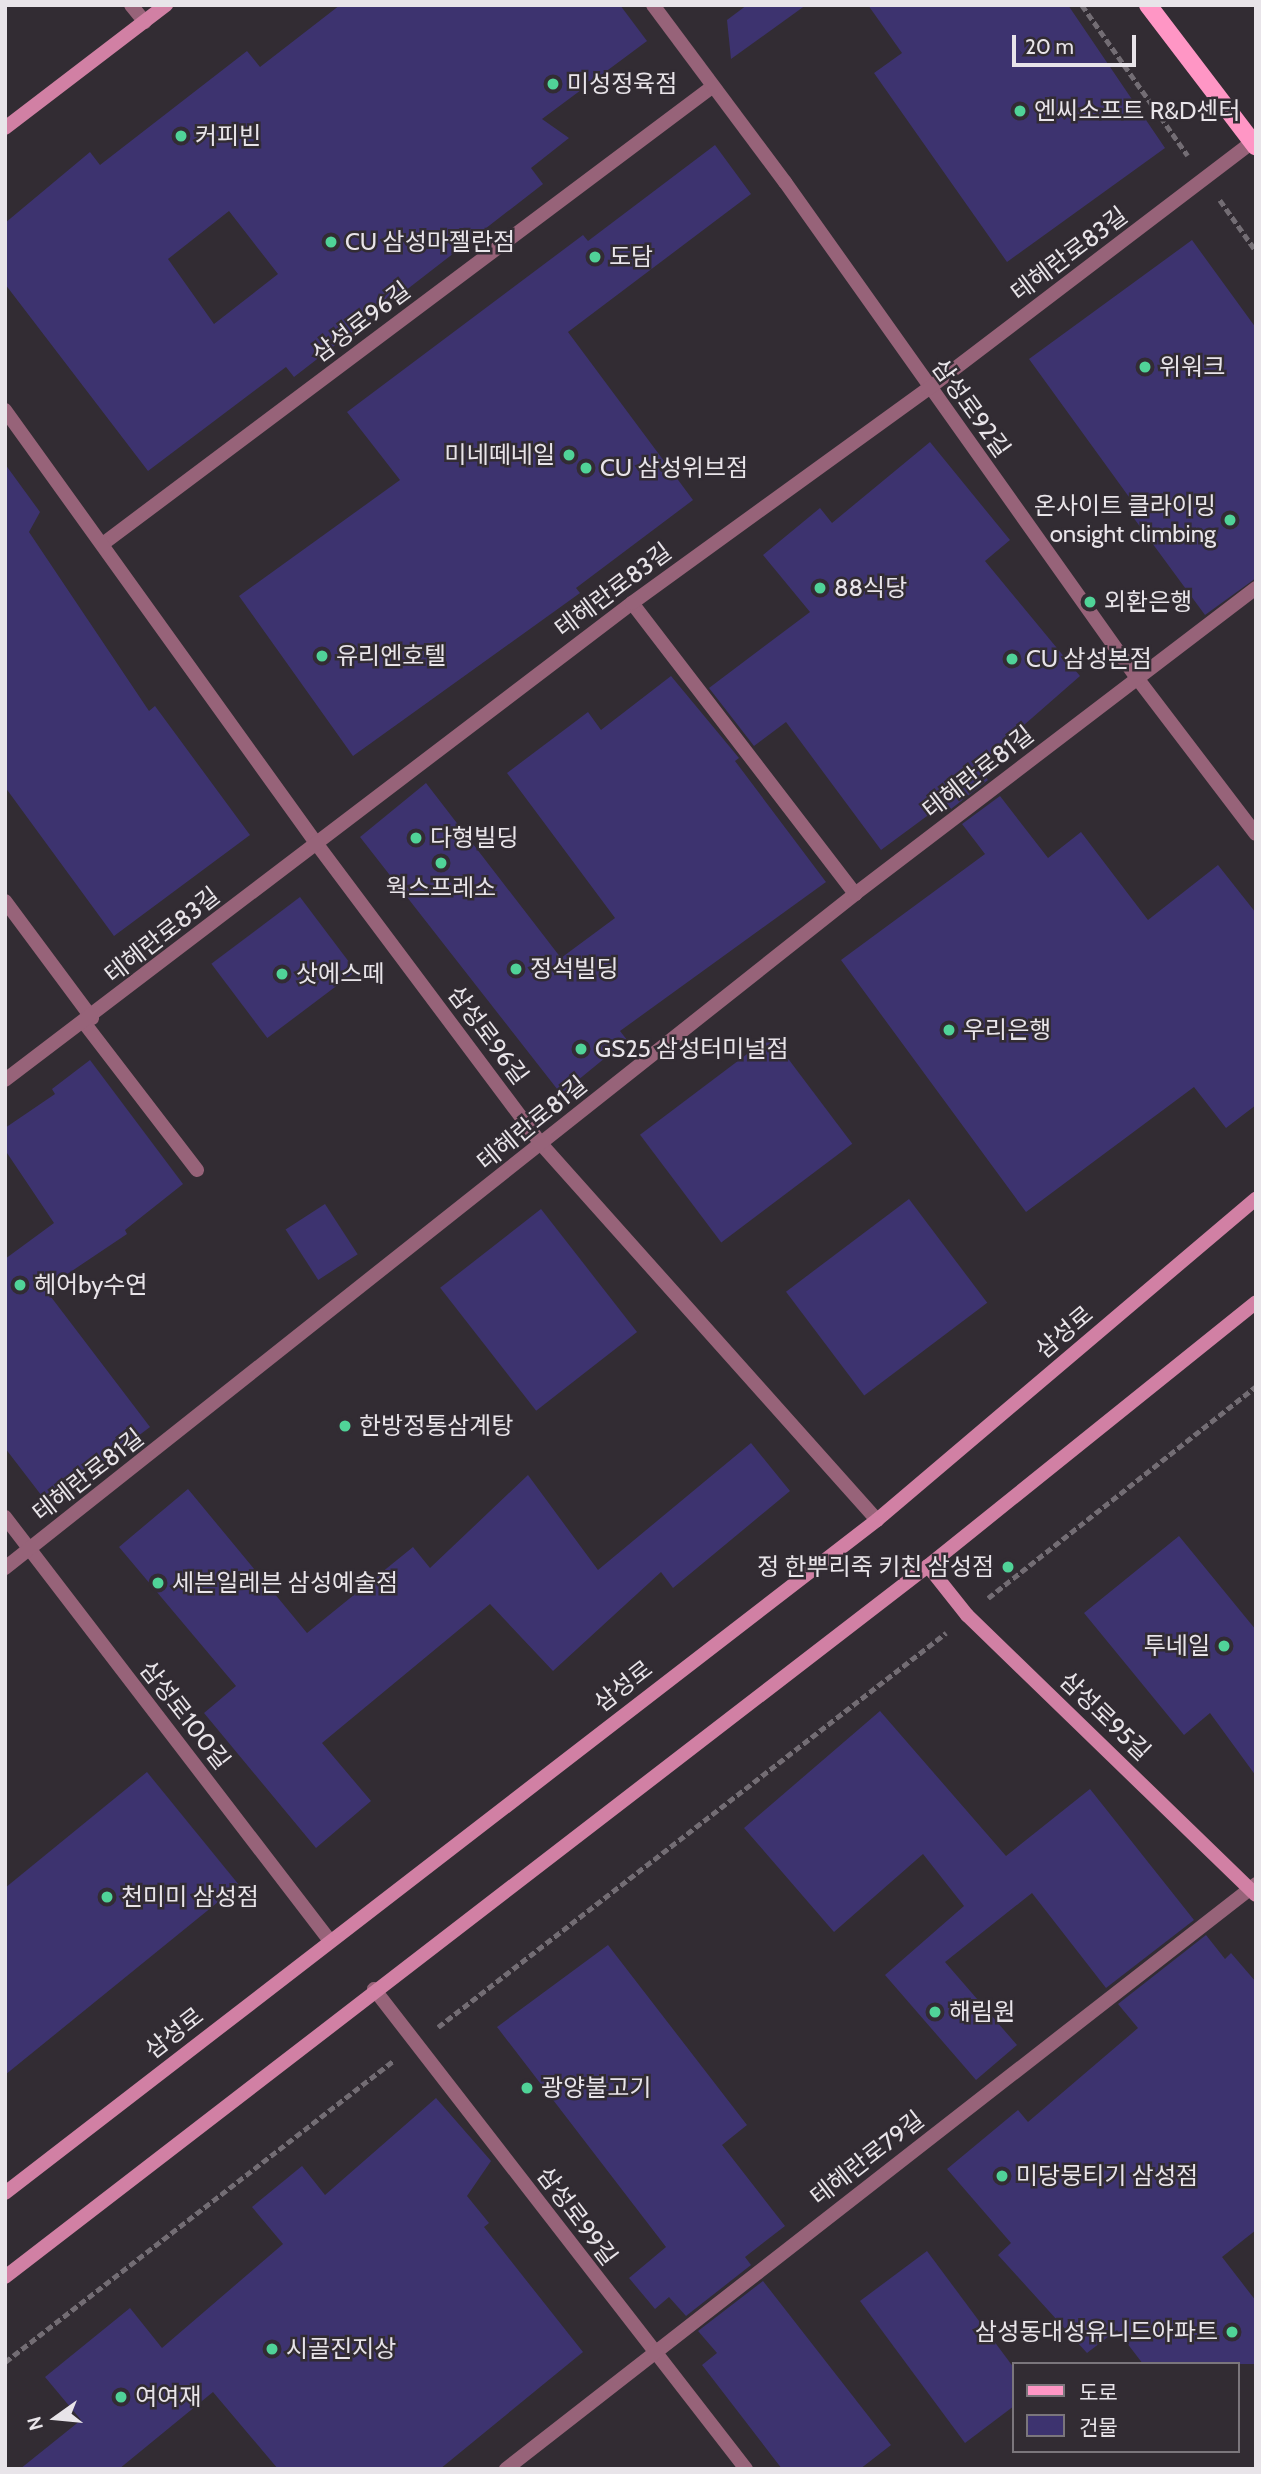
<!DOCTYPE html>
<html>
<head>
<meta charset="utf-8">
<style>
	body { margin:0 }
	#map { position:relative; width:1261px; height:2474px; overflow:hidden; background:#322c33; font-family:Cabin,"Noto Sans KR",sans-serif }
	div>[style] { position:absolute }
	.building>* { inset:0; background:#3d336f; transform-origin:0 0 }
	.path>* { height:4.5px; margin-top:-2.25px; transform-origin:0; background:repeating-linear-gradient(90deg,#736d74 0 7px,transparent 0 10.5px) }
	.lane>* { height:14px; margin:-7px; padding:0 7px; transform-origin:7px; border-radius:7px; background:#976379 }
	.street>* { height:14px; margin:-7px; padding:0 7px; transform-origin:7px; border-radius:7px; background:#976379 }
	.secondary>* { height:14px; margin:-7px; padding:0 7px; transform-origin:7px; border-radius:7px; background:#d180a4 }
	.primary>* { height:18px; margin:-9px; padding:0 9px; transform-origin:9px; border-radius:9px; background:#ff96c5 }
	.dots>* { width:19px; height:19px; translate:-50% -50%; box-sizing:border-box; border:4px solid #322c33; border-radius:50% }
	span { translate:-50% -50%; white-space:nowrap; text-align:center; line-height:1.15; -webkit-text-stroke:5px #322c33; paint-order:stroke }
	.poi-label { font-size:24px; color:#e8e4e9 }
	.left { translate:0 -50%; text-align:left }
	.right { translate:-100% -50%; text-align:right }
	.street-label { font-size:24px; color:#e8e4e9 }
	.frame { position:absolute; inset:0; border:7px solid #e8e4e9; pointer-events:none }
	.legend { position:absolute; left:1012px; top:2362px; width:228px; height:91px; box-sizing:border-box; background:#322c33; border:2px solid #7b767c; margin:0; padding:9px 12px; list-style:none; font-size:21px; color:#e8e4e9 }
	.legend li { display:flex; align-items:center; gap:14px; height:35px }
	.legend b { width:35px; border:2px solid #7b767c }
	.north { position:absolute; left:21px; top:2383px; width:70px; height:70px; -webkit-text-stroke:5px #322c33; paint-order:stroke; rotate:255deg; font-size:19px; font-weight:700; line-height:28px; text-align:center; color:#e8e4e9 }
	.north::after { content:''; display:block; margin:auto; width:24px; height:32px; background:#e8e4e9; clip-path:polygon(50% 0,100% 100%,50% 72%,0 100%) }
	.scale { position:absolute; left:1012px; top:35px; width:124px; height:32px; box-sizing:border-box; border:4px solid #e8e4e9; border-top:0; padding-left:9px; font-size:21px; line-height:24px; white-space:nowrap; color:#e8e4e9; -webkit-text-stroke:5px #322c33; paint-order:stroke }
</style>
</head>
<body>
<div id="map">
	<div class="building">
		<i style="clip-path:polygon(evenodd,340px 5px,620px 5px,647px 41px,542px 119px,569px 138px,531px 168px,543px 184px,294px 377px,286px 367px,148px 471px,5px 284px,5px 223px,90px 152px,100px 165px,247px 51px,260px 67px,340px 5px,229px 211px,278px 274px,214px 324px,168px 259px,229px 211px)"></i>
		<i style="clip-path:polygon(747px 5px,806px 5px,731px 59px,727px 20px)"></i>
		<i style="clip-path:polygon(868px 5px,1068px 5px,1165px 148px,1007px 262px,874px 73px,902px 53px)"></i>
		<i style="clip-path:polygon(715px 145px,751px 194px,568px 332px,693px 500px,576px 588px,580px 593px,353px 756px,239px 596px,400px 480px,347px 412px,583px 235px,588px 241px)"></i>
		<i style="clip-path:polygon(1192px 240px,1256px 328px,1256px 578px,1205px 615px,1130px 513px,1137px 508px,1029px 359px)"></i>
		<i style="clip-path:polygon(930px 442px,1010px 540px,985px 561px,1080px 676px,977px 766px,988px 780px,951px 809px,946px 802px,881px 850px,786px 722px,754px 746px,709px 688px,810px 612px,763px 555px,820px 508px,832px 523px)"></i>
		<i style="clip-path:polygon(5px 464px,40px 512px,29px 532px,149px 711px,155px 706px,250px 835px,114px 936px,5px 787px)"></i>
		<i style="clip-path:polygon(671px 676px,739px 758px,735px 761px,826px 882px,620px 1031px,627px 1040px,561px 1094px,360px 837px,426px 783px,561px 958px,615px 918px,507px 773px,588px 712px,601px 730px)"></i>
		<i style="clip-path:polygon(1000px 796px,1048px 858px,1081px 832px,1148px 920px,1218px 865px,1256px 913px,1256px 1105px,1226px 1128px,1194px 1087px,1026px 1212px,841px 960px,985px 854px,962px 824px)"></i>
		<i style="left:300px;top:897px;width:93px;height:111px;rotate:53deg"></i>
		<i style="left:771px;top:1036px;width:135px;height:164px;rotate:53deg"></i>
		<i style="clip-path:polygon(90px 1060px,183px 1184px,125px 1230px,127px 1234px,45px 1289px,150px 1427px,48px 1504px,5px 1448px,5px 1259px,54px 1223px,5px 1150px,5px 1128px,55px 1094px,52px 1089px)"></i>
		<i style="left:909px;top:1199px;width:130px;height:154px;rotate:53deg"></i>
		<i style="left:325px;top:1204px;width:60px;height:47px;rotate:57deg"></i>
		<i style="left:541px;top:1209px;width:156px;height:128px;rotate:52deg"></i>
		<i style="clip-path:polygon(751px 1443px,790px 1491px,673px 1588px,661px 1572px,553px 1671px,490px 1604px,322px 1743px,371px 1801px,316px 1848px,204px 1713px,236px 1686px,119px 1547px,188px 1489px,307px 1633px,413px 1547px,430px 1568px,528px 1475px,598px 1570px)"></i>
		<i style="clip-path:polygon(1179px 1536px,1256px 1630px,1256px 1776px,1210px 1713px,1184px 1735px,1084px 1613px)"></i>
		<i style="clip-path:polygon(880px 1711px,1006px 1856px,1090px 1789px,1194px 1920px,1106px 1988px,1032px 1893px,945px 1962px,1017px 2045px,976px 2080px,885px 1975px,964px 1906px,923px 1854px,834px 1932px,744px 1828px)"></i>
		<i style="clip-path:polygon(147px 1772px,239px 1885px,5px 2075px,5px 1888px)"></i>
		<i style="clip-path:polygon(1206px 1935px,1225px 1959px,1231px 1953px,1256px 1982px,1256px 2230px,1222px 2257px,1256px 2301px,1256px 2364px,1143px 2364px,1117px 2330px,1087px 2353px,998px 2255px,1011px 2243px,947px 2169px,1018px 2110px,1028px 2122px,1138px 2028px,1118px 2004px)"></i>
		<i style="clip-path:polygon(608px 1945px,747px 2125px,722px 2145px,785px 2226px,745px 2257px,751px 2265px,686px 2316px,669px 2297px,655px 2309px,629px 2278px,666px 2247px,497px 2027px)"></i>
		<i style="clip-path:polygon(436px 2098px,491px 2161px,467px 2196px,489px 2223px,484px 2227px,583px 2352px,440px 2469px,278px 2469px,213px 2392px,119px 2469px,20px 2469px,81px 2420px,45px 2377px,130px 2308px,162px 2348px,283px 2244px,252px 2207px,302px 2166px,325px 2195px)"></i>
		<i style="clip-path:polygon(927px 2251px,1014px 2368px,1014px 2406px,965px 2443px,860px 2301px)"></i>
		<i style="clip-path:polygon(763px 2281px,891px 2445px,860px 2469px,782px 2469px,702px 2365px,717px 2353px,698px 2331px)"></i>
	</div>
	<div class="path">
		<i style="left:1082px;top:5px;width:184px;rotate:54.9deg"></i>
		<i style="left:1220px;top:200px;width:62px;rotate:54.8deg"></i>
		<i style="left:988px;top:1598px;width:342px;rotate:-38.3deg"></i>
		<i style="left:438px;top:2027px;width:643px;rotate:-37.8deg"></i>
		<i style="left:5px;top:2362px;width:493px;rotate:-37.8deg"></i>
	</div>
	<div class="lane">
		<i style="left:131px;top:5px;width:22px;rotate:51deg"></i>
		<i style="left:104px;top:543px;width:760px;rotate:-36.87deg"></i>
		<i style="left:632px;top:603px;width:367px;rotate:52.5deg"></i>
		<i style="left:5px;top:901px;width:146px;rotate:53.4deg"></i>
		<i style="left:85px;top:1024px;width:184px;rotate:52.5deg"></i>
	</div>
	<div class="street">
		<i style="left:653px;top:5px;width:221px;rotate:53.3deg"></i>
		<i style="left:785px;top:182px;width:608px;rotate:54.64deg"></i>
		<i style="left:1137px;top:678px;width:196px;rotate:52.7deg"></i>
		<i style="left:5px;top:410px;width:533px;rotate:54.31deg"></i>
		<i style="left:316px;top:843px;width:377px;rotate:53.2deg"></i>
		<i style="left:542px;top:1145px;width:503px;rotate:48.22deg"></i>
		<i style="left:5px;top:1080px;width:788px;rotate:-37.26deg"></i>
		<i style="left:632px;top:603px;width:365px;rotate:-35.9deg"></i>
		<i style="left:928px;top:389px;width:412px;rotate:-37.3deg"></i>
		<i style="left:5px;top:1517px;width:534px;rotate:52.53deg"></i>
		<i style="left:5px;top:1568px;width:1085px;rotate:-38.41deg"></i>
		<i style="left:855px;top:894px;width:504px;rotate:-37.35deg"></i>
		<i style="left:374px;top:1989px;width:607px;rotate:52.22deg"></i>
		<i style="left:506px;top:2469px;width:951px;rotate:-37.95deg"></i>
	</div>
	<div class="secondary">
		<i style="left:5px;top:128px;width:203px;rotate:-37.4deg"></i>
		<i style="left:928px;top:1566px;width:63px;rotate:51.5deg"></i>
		<i style="left:967px;top:1615px;width:402px;rotate:44.1deg"></i>
		<i style="left:5px;top:2193px;width:1102px;rotate:-37.66deg"></i>
		<i style="left:877px;top:1520px;width:497px;rotate:-40.3deg"></i>
		<i style="left:5px;top:2277px;width:1165px;rotate:-37.61deg"></i>
		<i style="left:928px;top:1566px;width:421px;rotate:-38.8deg"></i>
	</div>
	<div class="primary">
		<i style="left:1148px;top:5px;width:178px;rotate:52.7deg"></i>
	</div>
	<div class="dots">
		<i style="left:553px;top:84px;background:#50d398"></i>
		<i style="left:1020px;top:111px;background:#50d398"></i>
		<i style="left:181px;top:136px;background:#50d398"></i>
		<i style="left:331px;top:242px;background:#50d398"></i>
		<i style="left:595px;top:257px;background:#50d398"></i>
		<i style="left:1145px;top:367px;background:#50d398"></i>
		<i style="left:569px;top:455px;background:#50d398"></i>
		<i style="left:586px;top:468px;background:#50d398"></i>
		<i style="left:1230px;top:520px;background:#50d398"></i>
		<i style="left:820px;top:588px;background:#50d398"></i>
		<i style="left:1090px;top:602px;background:#50d398"></i>
		<i style="left:322px;top:656px;background:#50d398"></i>
		<i style="left:1012px;top:659px;background:#50d398"></i>
		<i style="left:416px;top:838px;background:#50d398"></i>
		<i style="left:441px;top:863px;background:#50d398"></i>
		<i style="left:516px;top:969px;background:#50d398"></i>
		<i style="left:282px;top:974px;background:#50d398"></i>
		<i style="left:949px;top:1030px;background:#50d398"></i>
		<i style="left:581px;top:1049px;background:#50d398"></i>
		<i style="left:20px;top:1285px;background:#50d398"></i>
		<i style="left:345px;top:1426px;background:#50d398"></i>
		<i style="left:1008px;top:1567px;background:#50d398"></i>
		<i style="left:158px;top:1583px;background:#50d398"></i>
		<i style="left:1224px;top:1646px;background:#50d398"></i>
		<i style="left:107px;top:1897px;background:#50d398"></i>
		<i style="left:935px;top:2012px;background:#50d398"></i>
		<i style="left:527px;top:2088px;background:#50d398"></i>
		<i style="left:1002px;top:2176px;background:#50d398"></i>
		<i style="left:1232px;top:2332px;background:#50d398"></i>
		<i style="left:272px;top:2349px;background:#50d398"></i>
		<i style="left:121px;top:2397px;background:#50d398"></i>
	</div>
	<div class="poi-label">
		<span class="left" style="left:567px;top:84px">미성정육점</span>
		<span class="left" style="left:1034px;top:111px">엔씨소프트 R&amp;D센터</span>
		<span class="left" style="left:195px;top:136px">커피빈</span>
		<span class="left" style="left:345px;top:242px">CU 삼성마젤란점</span>
		<span class="left" style="left:609px;top:257px">도담</span>
		<span class="left" style="left:1159px;top:367px">위워크</span>
		<span class="right" style="left:555px;top:455px">미네떼네일</span>
		<span class="left" style="left:600px;top:468px">CU 삼성위브점</span>
		<span class="right" style="left:1216px;top:520px">온사이트 클라이밍<br>onsight climbing</span>
		<span class="left" style="left:834px;top:588px">88식당</span>
		<span class="left" style="left:1104px;top:602px">외환은행</span>
		<span class="left" style="left:336px;top:656px">유리엔호텔</span>
		<span class="left" style="left:1026px;top:659px">CU 삼성본점</span>
		<span class="left" style="left:430px;top:838px">다형빌딩</span>
		<span style="left:441px;top:888px">웍스프레소</span>
		<span class="left" style="left:530px;top:969px">정석빌딩</span>
		<span class="left" style="left:296px;top:974px">삿에스떼</span>
		<span class="left" style="left:963px;top:1030px">우리은행</span>
		<span class="left" style="left:595px;top:1049px">GS25 삼성터미널점</span>
		<span class="left" style="left:34px;top:1285px">헤어by수연</span>
		<span class="left" style="left:359px;top:1426px">한방정통삼계탕</span>
		<span class="right" style="left:994px;top:1567px">정 한뿌리죽 키친 삼성점</span>
		<span class="left" style="left:172px;top:1583px">세븐일레븐 삼성예술점</span>
		<span class="right" style="left:1210px;top:1646px">투네일</span>
		<span class="left" style="left:121px;top:1897px">천미미 삼성점</span>
		<span class="left" style="left:949px;top:2012px">해림원</span>
		<span class="left" style="left:541px;top:2088px">광양불고기</span>
		<span class="left" style="left:1016px;top:2176px">미당뭉티기 삼성점</span>
		<span class="right" style="left:1218px;top:2332px">삼성동대성유니드아파트</span>
		<span class="left" style="left:286px;top:2349px">시골진지상</span>
		<span class="left" style="left:135px;top:2397px">여여재</span>
	</div>
	<div class="street-label">
		<span style="left:1069px;top:254px;rotate:-37deg">테헤란로83길</span>
		<span style="left:361px;top:322px;rotate:-37deg">삼성로96길</span>
		<span style="left:971px;top:408px;rotate:54deg">삼성로92길</span>
		<span style="left:613px;top:590px;rotate:-37deg">테헤란로83길</span>
		<span style="left:978px;top:772px;rotate:-38deg">테헤란로81길</span>
		<span style="left:162px;top:935px;rotate:-38deg">테헤란로83길</span>
		<span style="left:488px;top:1035px;rotate:53deg">삼성로96길</span>
		<span style="left:532px;top:1123px;rotate:-39deg">테헤란로81길</span>
		<span style="left:1064px;top:1332px;rotate:-40deg">삼성로</span>
		<span style="left:88px;top:1475px;rotate:-38deg">테헤란로81길</span>
		<span style="left:623px;top:1686px;rotate:-38deg">삼성로</span>
		<span style="left:185px;top:1715px;rotate:52deg">삼성로100길</span>
		<span style="left:1105px;top:1716px;rotate:44deg">삼성로95길</span>
		<span style="left:174px;top:2033px;rotate:-38deg">삼성로</span>
		<span style="left:867px;top:2158px;rotate:-38deg">테헤란로79길</span>
		<span style="left:577px;top:2216px;rotate:53deg">삼성로99길</span>
	</div>
	<div class="frame"></div>
	<ul class="legend">
	<li><b style="height:9px;background:#ff96c5"></b>도로</li>
	<li><b style="height:19px;background:#3d336f"></b>건물</li>
	</ul>
	<div class="north">N</div>
	<div class="scale">20 m</div>
</div>
</body>
</html>
